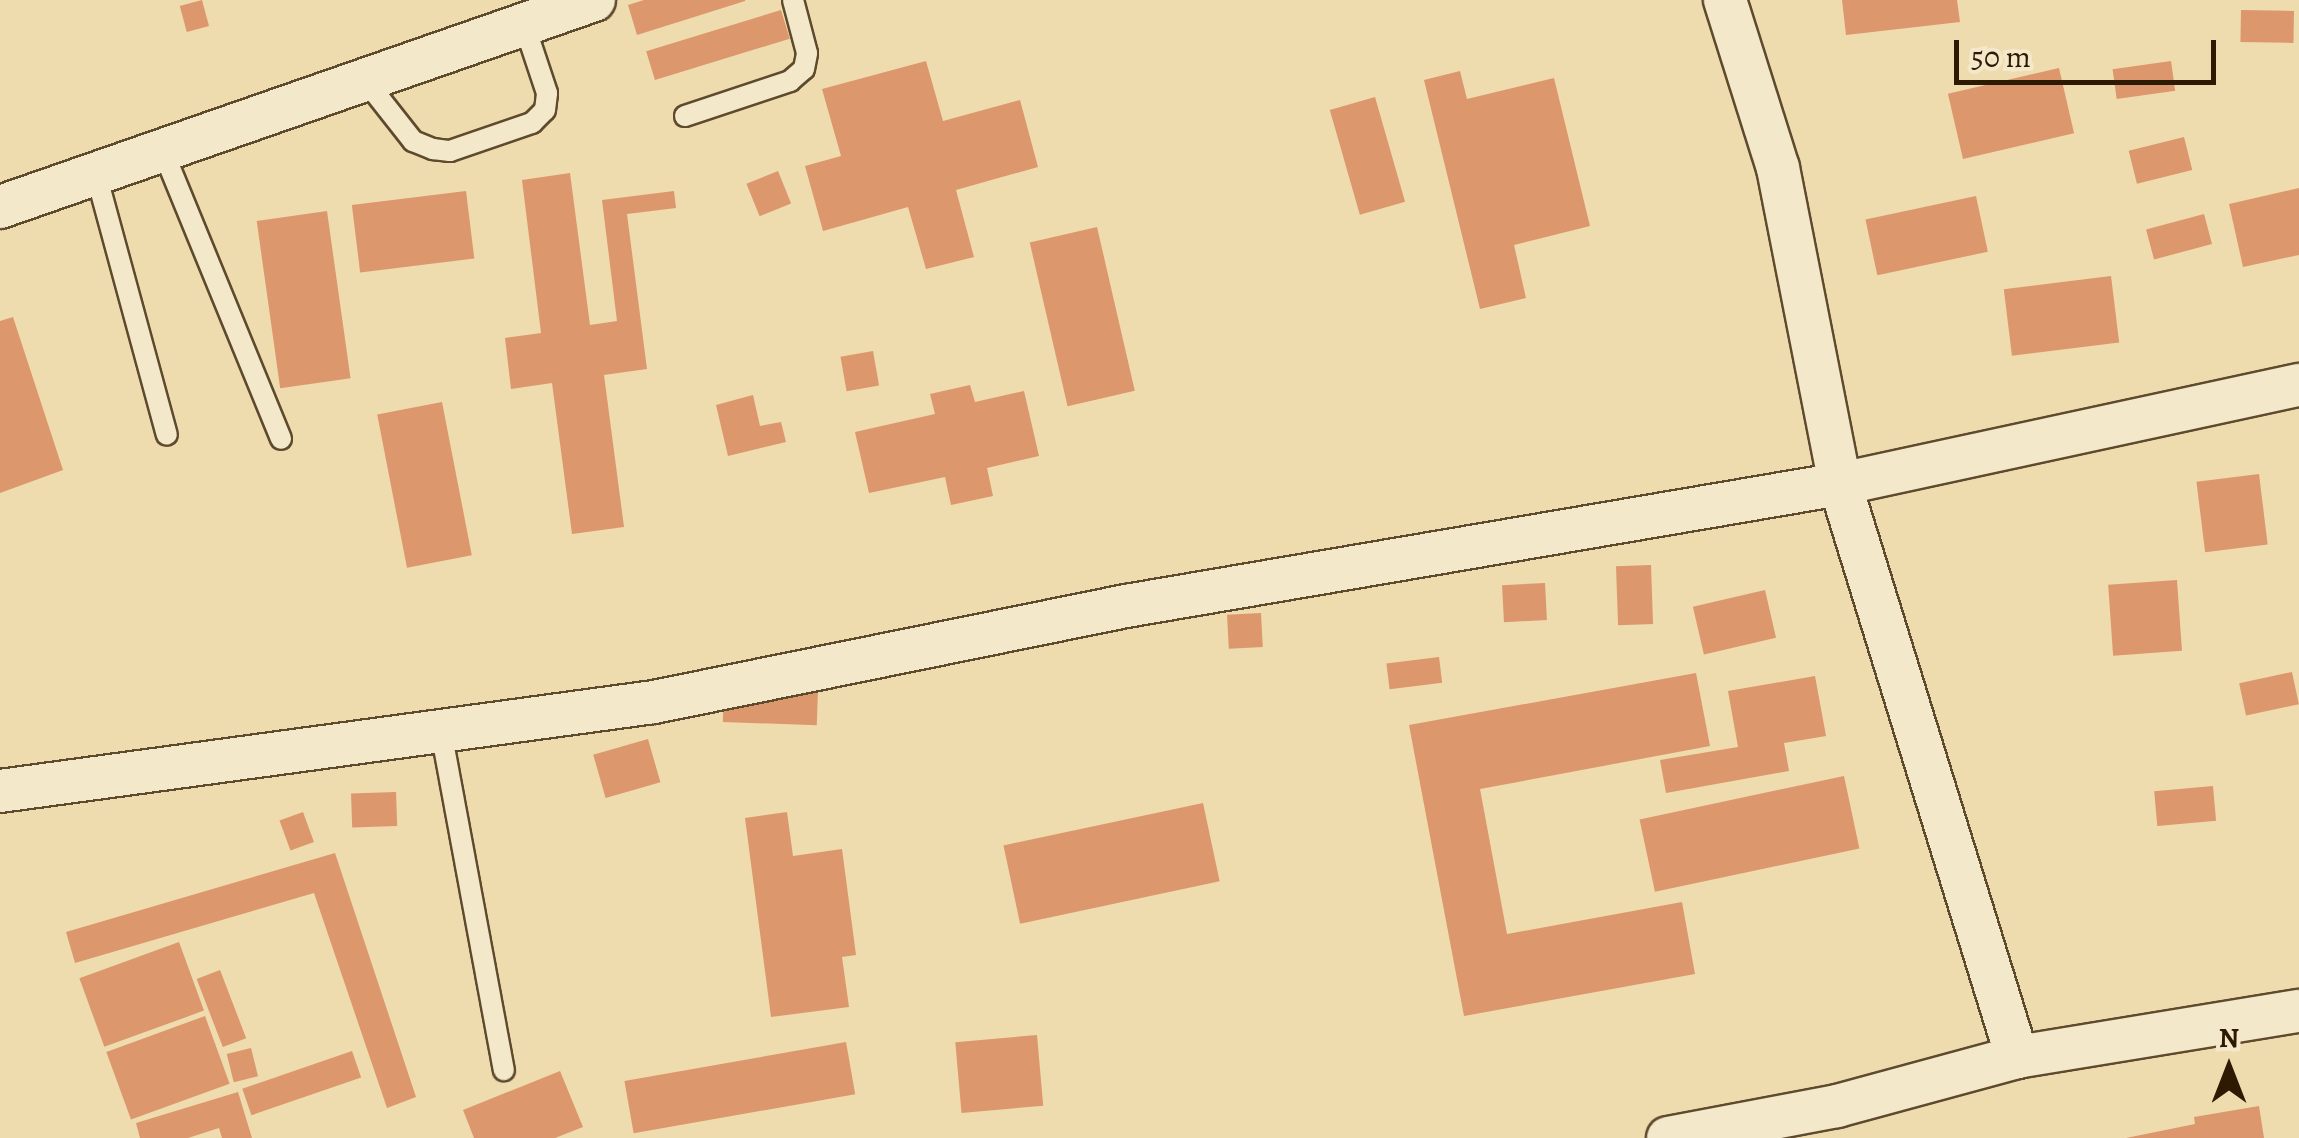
<!DOCTYPE html>
<html>
<head>
<meta charset="utf-8">
<style>
	body { margin:0 }
	#map { position:relative; width:2299px; height:1138px; overflow:hidden; background:#eedbae; font-family:Alegreya,serif }
	div>[style] { position:absolute }
	.building>* { inset:0; background:#dc976c; transform-origin:0 0 }
	.roads { filter:drop-shadow(2px 0 #5e4a2d) drop-shadow(-2px 0 #5e4a2d) drop-shadow(0 2px #5e4a2d) drop-shadow(0 -2px #5e4a2d) }
	.lane>* { height:20px; margin:-10px; padding:0 10px; transform-origin:10px; border-radius:10px; background:#f4e8ca }
	.street>* { height:42px; margin:-21px; padding:0 21px; transform-origin:21px; border-radius:21px; background:#f4e8ca }
	span { translate:-50% -50%; white-space:nowrap; text-align:center; line-height:1.15; -webkit-text-stroke:8px #f4e8ca; paint-order:stroke }
	.north { position:absolute; left:2179px; top:1018px; width:100px; height:100px; -webkit-text-stroke:8px #f4e8ca; paint-order:stroke; rotate:0deg; font-size:28px; font-weight:700; line-height:40px; text-align:center; color:#2e1902 }
	.north::after { content:''; display:block; margin:auto; width:35px; height:45px; background:#2e1902; clip-path:polygon(50% 0,100% 100%,50% 72%,0 100%) }
	.scale { position:absolute; left:1954px; top:40px; width:262px; height:45px; box-sizing:border-box; border:5px solid #2e1902; border-top:0; padding-left:12px; font-size:30px; line-height:35px; white-space:nowrap; color:#2e1902; -webkit-text-stroke:8px #f4e8ca; paint-order:stroke }
</style>
</head>
<body>
<div id="map">
	<div class="building">
		<i style="left:202px;top:0;width:27px;height:23px;rotate:75deg"></i>
		<i style="clip-path:polygon(644px 0,745px 0,745px 1px,637px 35px,628px 5px)"></i>
		<i style="clip-path:polygon(1842px 0,1957px 0,1960px 22px,1846px 35px)"></i>
		<i style="left:781px;top:10px;width:30px;height:141px;rotate:73deg"></i>
		<i style="left:2241px;top:10px;width:53px;height:32px;rotate:1deg"></i>
		<i style="clip-path:polygon(926px 61px,943px 121px,1020px 100px,1038px 167px,956px 190px,974px 257px,926px 269px,908px 207px,823px 231px,805px 166px,841px 156px,822px 89px)"></i>
		<i style="left:2171px;top:61px;width:30px;height:59px;rotate:82deg"></i>
		<i style="left:2059px;top:68px;width:67px;height:114px;rotate:77deg"></i>
		<i style="clip-path:polygon(1460px 71px,1467px 99px,1554px 78px,1590px 226px,1514px 245px,1526px 298px,1480px 309px,1424px 80px)"></i>
		<i style="left:1375px;top:97px;width:109px;height:47px;rotate:74deg"></i>
		<i style="left:2184px;top:137px;width:34px;height:57px;rotate:76deg"></i>
		<i style="left:778px;top:171px;width:35px;height:34px;rotate:68deg"></i>
		<i style="clip-path:polygon(570px 173px,590px 325px,617px 321px,602px 200px,674px 191px,676px 208px,627px 214px,647px 369px,604px 375px,624px 527px,572px 534px,552px 383px,511px 389px,505px 338px,541px 333px,522px 180px)"></i>
		<i style="clip-path:polygon(2299px 188px,2299px 255px,2243px 267px,2229px 204px)"></i>
		<i style="left:466px;top:191px;width:68px;height:115px;rotate:83deg"></i>
		<i style="left:1976px;top:196px;width:57px;height:113px;rotate:78deg"></i>
		<i style="left:327px;top:211px;width:169px;height:71px;rotate:82deg"></i>
		<i style="left:2204px;top:214px;width:31px;height:60px;rotate:75deg"></i>
		<i style="left:1097px;top:227px;width:168px;height:69px;rotate:77deg"></i>
		<i style="left:2111px;top:276px;width:67px;height:108px;rotate:83deg"></i>
		<i style="clip-path:polygon(13px 317px,63px 470px,0 493px,0 321px)"></i>
		<i style="left:873px;top:351px;width:35px;height:33px;rotate:80deg"></i>
		<i style="clip-path:polygon(970px 385px,975px 402px,1024px 391px,1039px 456px,987px 468px,993px 496px,951px 505px,945px 477px,869px 493px,855px 432px,935px 414px,930px 394px)"></i>
		<i style="clip-path:polygon(753px 395px,760px 426px,781px 422px,786px 442px,728px 456px,716px 405px)"></i>
		<i style="left:442px;top:402px;width:156px;height:66px;rotate:79deg"></i>
		<i style="left:2259px;top:474px;width:71px;height:63px;rotate:83deg"></i>
		<i style="left:1651px;top:565px;width:59px;height:35px;rotate:88deg"></i>
		<i style="left:2177px;top:580px;width:71px;height:69px;rotate:86deg"></i>
		<i style="left:1545px;top:583px;width:37px;height:43px;rotate:87deg"></i>
		<i style="left:1765px;top:590px;width:49px;height:74px;rotate:77deg"></i>
		<i style="left:1261px;top:613px;width:34px;height:34px;rotate:87deg"></i>
		<i style="left:1439px;top:657px;width:26px;height:53px;rotate:83deg"></i>
		<i style="left:2292px;top:672px;width:33px;height:54px;rotate:78deg"></i>
		<i style="clip-path:polygon(1696px 673px,1710px 746px,1480px 789px,1507px 934px,1682px 902px,1695px 974px,1464px 1016px,1409px 725px)"></i>
		<i style="clip-path:polygon(1815px 676px,1826px 736px,1784px 743px,1789px 771px,1666px 793px,1660px 760px,1738px 747px,1728px 691px)"></i>
		<i style="left:724px;top:688px;width:94px;height:34px;rotate:2deg"></i>
		<i style="left:648px;top:739px;width:45px;height:57px;rotate:74deg"></i>
		<i style="left:1844px;top:776px;width:74px;height:209px;rotate:78deg"></i>
		<i style="left:2213px;top:786px;width:35px;height:59px;rotate:85deg"></i>
		<i style="left:396px;top:792px;width:34px;height:45px;rotate:88deg"></i>
		<i style="left:1203px;top:803px;width:80px;height:204px;rotate:78deg"></i>
		<i style="left:303px;top:812px;width:32px;height:25px;rotate:70deg"></i>
		<i style="clip-path:polygon(787px 812px,793px 856px,842px 849px,856px 955px,842px 957px,849px 1007px,771px 1017px,745px 818px)"></i>
		<i style="clip-path:polygon(335px 853px,416px 1097px,387px 1108px,314px 893px,75px 963px,66px 932px)"></i>
		<i style="left:179px;top:942px;width:73px;height:106px;rotate:70deg"></i>
		<i style="left:220px;top:970px;width:73px;height:25px;rotate:69deg"></i>
		<i style="left:205px;top:1016px;width:72px;height:105px;rotate:70deg"></i>
		<i style="left:1037px;top:1035px;width:71px;height:82px;rotate:85deg"></i>
		<i style="left:846px;top:1042px;width:53px;height:225px;rotate:80deg"></i>
		<i style="left:251px;top:1048px;width:29px;height:25px;rotate:76deg"></i>
		<i style="left:352px;top:1051px;width:28px;height:116px;rotate:71deg"></i>
		<i style="clip-path:polygon(560px 1071px,583px 1127px,555px 1138px,474px 1138px,463px 1110px)"></i>
		<i style="clip-path:polygon(238px 1092px,252px 1138px,222px 1138px,219px 1128px,188px 1138px,140px 1138px,136px 1123px)"></i>
		<i style="clip-path:polygon(2259px 1106px,2264px 1138px,2126px 1138px,2195px 1124px,2194px 1117px)"></i>
	</div>
	<div class="roads">
		<div class="lane">
			<i style="left:365px;top:80px;width:78px;rotate:51.8deg"></i>
			<i style="left:413px;top:141px;width:22px;rotate:22deg"></i>
			<i style="left:433px;top:149px;width:17px;rotate:7deg"></i>
			<i style="left:450px;top:151px;width:87px;rotate:-18.9deg"></i>
			<i style="left:532px;top:123px;width:18px;rotate:-45deg"></i>
			<i style="left:545px;top:110px;width:17px;rotate:-83deg"></i>
			<i style="left:547px;top:93px;width:73px;rotate:-108.4deg"></i>
			<i style="left:685px;top:116px;width:111px;rotate:-18.4deg"></i>
			<i style="left:790px;top:81px;width:18px;rotate:-41deg"></i>
			<i style="left:804px;top:69px;width:16px;rotate:-79deg"></i>
			<i style="left:807px;top:53px;width:55px;rotate:-104.8deg"></i>
			<i style="left:163px;top:151px;width:311px;rotate:67.7deg"></i>
			<i style="left:96px;top:174px;width:270px;rotate:74.8deg"></i>
			<i style="left:441px;top:731px;width:345px;rotate:79.5deg"></i>
		</div>
		<div class="street">
			<i style="left:1725px;top:0;width:176px;rotate:72.5deg"></i>
			<i style="left:1778px;top:168px;width:322px;rotate:78.9deg"></i>
			<i style="left:1840px;top:484px;width:600px;rotate:72.83deg"></i>
			<i style="left:0;top:207px;width:629px;rotate:-19.21deg"></i>
			<i style="left:0;top:791px;width:660px;rotate:-7.75deg"></i>
			<i style="left:654px;top:702px;width:482px;rotate:-11.5deg"></i>
			<i style="left:1126px;top:606px;width:724px;rotate:-9.7deg"></i>
			<i style="left:1840px;top:484px;width:470px;rotate:-12.2deg"></i>
			<i style="left:1668px;top:1138px;width:172px;rotate:-10.7deg"></i>
			<i style="left:1837px;top:1106px;width:187px;rotate:-15.2deg"></i>
			<i style="left:2017px;top:1057px;width:286px;rotate:-9.3deg"></i>
		</div>
	</div>
	<div class="north">N</div>
	<div class="scale">50 m</div>
</div>
</body>
</html>
